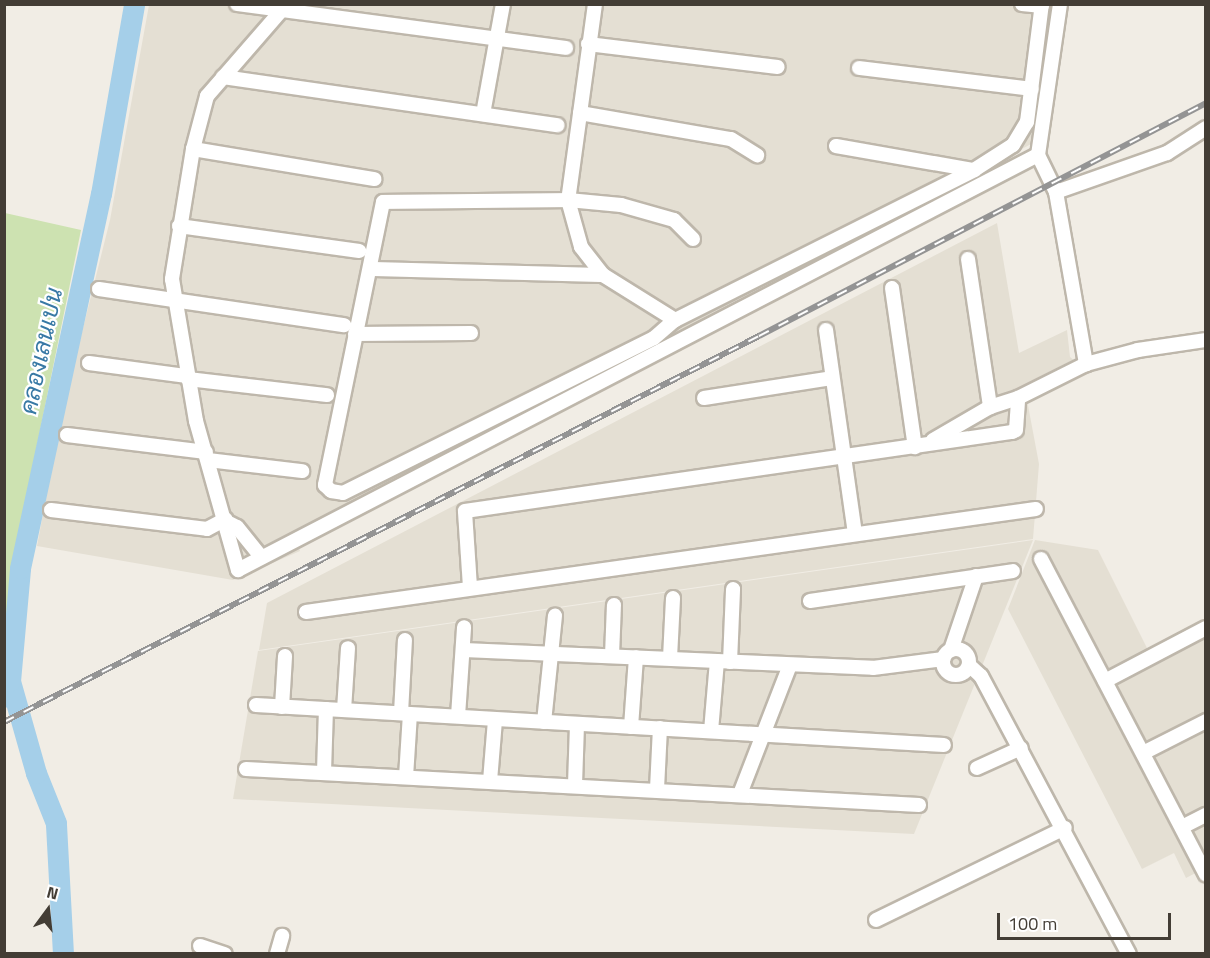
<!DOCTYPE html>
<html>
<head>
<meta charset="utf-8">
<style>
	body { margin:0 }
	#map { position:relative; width:1210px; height:958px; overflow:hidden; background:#f1ede5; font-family:"Titillium Web",Sarabun,sans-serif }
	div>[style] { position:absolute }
	.residential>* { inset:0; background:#e4dfd3 }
	.green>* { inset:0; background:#cde2b1 }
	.canal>* { height:12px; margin:-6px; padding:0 6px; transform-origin:6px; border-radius:6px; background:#a5cfe9 }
	.river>* { height:21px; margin:-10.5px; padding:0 10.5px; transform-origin:10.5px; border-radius:10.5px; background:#a5cfe9 }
	.roads { filter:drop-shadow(2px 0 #beb7ab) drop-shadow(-2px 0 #beb7ab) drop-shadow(0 2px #beb7ab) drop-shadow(0 -2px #beb7ab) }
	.minor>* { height:14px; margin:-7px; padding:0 7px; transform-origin:7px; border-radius:7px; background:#fff }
	.minor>.ring { margin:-7px; padding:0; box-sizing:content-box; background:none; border:14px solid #fff; border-radius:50% }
	.rail>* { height:6px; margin-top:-3px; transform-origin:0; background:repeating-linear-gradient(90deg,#fff 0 11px,#949494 0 22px); box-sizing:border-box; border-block:2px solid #949494 }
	span { translate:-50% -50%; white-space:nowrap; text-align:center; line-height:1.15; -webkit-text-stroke:4.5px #fff; paint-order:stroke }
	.water-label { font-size:24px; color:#3879a5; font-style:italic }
	.frame { position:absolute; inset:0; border:6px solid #433d35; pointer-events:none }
	.north { position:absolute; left:18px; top:880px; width:60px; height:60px; -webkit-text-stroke:4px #fff; paint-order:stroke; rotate:15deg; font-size:16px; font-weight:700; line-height:24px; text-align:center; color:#433d35 }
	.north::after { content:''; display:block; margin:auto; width:21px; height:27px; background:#433d35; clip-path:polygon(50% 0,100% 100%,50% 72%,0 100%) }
	.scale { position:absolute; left:997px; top:913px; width:174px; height:27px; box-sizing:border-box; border:3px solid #433d35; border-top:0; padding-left:8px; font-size:18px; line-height:21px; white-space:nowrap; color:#433d35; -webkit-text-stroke:4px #fff; paint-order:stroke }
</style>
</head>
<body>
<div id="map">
	<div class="residential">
		<i style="clip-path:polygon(149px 5px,1052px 5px,1033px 143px,295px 534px,300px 551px,233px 580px,37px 546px,62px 412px,110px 220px)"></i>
		<i style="clip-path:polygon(997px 223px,1019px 353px,1067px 330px,1070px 357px,1088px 372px,1027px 400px,1039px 464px,1033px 539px,259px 650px,267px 603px)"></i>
		<i style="clip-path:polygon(1033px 540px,914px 834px,233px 799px,258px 651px)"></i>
		<i style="clip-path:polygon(1035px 540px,1098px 550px,1148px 650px,1205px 622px,1205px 868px,1186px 878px,1174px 853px,1142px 869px,1008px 609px)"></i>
	</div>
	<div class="green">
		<i style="clip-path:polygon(5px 213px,81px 230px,22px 519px,8px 608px,5px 695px)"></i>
	</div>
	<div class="canal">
		<i style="left:4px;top:702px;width:12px;rotate:-24deg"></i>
	</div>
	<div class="river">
		<i style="left:63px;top:954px;width:131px;rotate:-93.1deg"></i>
		<i style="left:56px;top:823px;width:54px;rotate:-111.8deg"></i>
		<i style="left:36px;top:773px;width:96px;rotate:-105.8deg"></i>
		<i style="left:10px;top:681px;width:113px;rotate:-84.9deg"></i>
		<i style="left:20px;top:568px;width:383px;rotate:-77.8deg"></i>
		<i style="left:101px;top:194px;width:193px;rotate:-80.1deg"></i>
	</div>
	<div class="roads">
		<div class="minor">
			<i style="left:237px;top:4px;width:332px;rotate:7.6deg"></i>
			<i style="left:287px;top:4px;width:122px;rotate:131deg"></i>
			<i style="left:207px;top:96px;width:55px;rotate:104.8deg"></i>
			<i style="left:193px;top:149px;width:132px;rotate:99.2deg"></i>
			<i style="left:172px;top:279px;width:144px;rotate:80.4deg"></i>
			<i style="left:196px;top:421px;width:155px;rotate:74.3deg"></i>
			<i style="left:238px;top:570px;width:901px;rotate:-27.42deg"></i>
			<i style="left:1038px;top:155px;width:153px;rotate:-81.7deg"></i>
			<i style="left:595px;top:4px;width:198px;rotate:97.8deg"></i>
			<i style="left:568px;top:200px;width:49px;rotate:74.5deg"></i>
			<i style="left:581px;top:247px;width:36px;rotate:52deg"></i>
			<i style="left:603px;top:275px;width:85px;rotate:32deg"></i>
			<i style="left:1022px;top:4px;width:20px;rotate:6deg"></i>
			<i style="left:588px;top:44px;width:191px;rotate:6.9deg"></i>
			<i style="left:859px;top:68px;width:174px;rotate:6.9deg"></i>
			<i style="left:223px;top:77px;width:338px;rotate:8.2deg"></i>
			<i style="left:580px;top:113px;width:153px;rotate:9.8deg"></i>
			<i style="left:731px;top:139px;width:31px;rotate:32deg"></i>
			<i style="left:483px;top:114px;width:112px;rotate:-79.7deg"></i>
			<i style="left:836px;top:146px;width:140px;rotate:9.9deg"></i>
			<i style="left:193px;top:149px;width:184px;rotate:9.4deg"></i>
			<i style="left:1038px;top:155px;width:41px;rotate:64.1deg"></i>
			<i style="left:1056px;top:192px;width:175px;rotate:80.1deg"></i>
			<i style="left:1086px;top:364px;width:54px;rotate:-15.1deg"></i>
			<i style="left:1138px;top:350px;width:69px;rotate:-8.4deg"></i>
			<i style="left:1056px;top:192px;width:118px;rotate:-19.4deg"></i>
			<i style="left:1167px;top:153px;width:46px;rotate:-32.7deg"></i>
			<i style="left:179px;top:226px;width:182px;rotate:7.9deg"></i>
			<i style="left:693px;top:239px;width:27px;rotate:-135deg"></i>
			<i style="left:674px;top:220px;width:55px;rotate:-164.2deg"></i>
			<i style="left:621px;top:205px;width:53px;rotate:-174.6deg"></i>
			<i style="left:568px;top:200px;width:185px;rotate:179.4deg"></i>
			<i style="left:383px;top:202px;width:289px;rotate:101.6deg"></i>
			<i style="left:325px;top:485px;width:8px;rotate:45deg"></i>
			<i style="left:331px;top:491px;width:12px;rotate:9deg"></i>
			<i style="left:343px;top:493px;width:347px;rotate:-26.5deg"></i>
			<i style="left:654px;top:338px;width:28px;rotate:-41deg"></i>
			<i style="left:675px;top:320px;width:335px;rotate:-26.6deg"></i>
			<i style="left:974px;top:170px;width:46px;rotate:-32.7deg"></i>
			<i style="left:1013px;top:145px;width:27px;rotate:-59deg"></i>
			<i style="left:1027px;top:122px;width:119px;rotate:-82.8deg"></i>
			<i style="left:968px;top:259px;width:150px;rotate:81.5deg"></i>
			<i style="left:371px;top:269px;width:232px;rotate:1.5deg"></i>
			<i style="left:892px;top:288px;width:161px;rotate:81.8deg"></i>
			<i style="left:99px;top:289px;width:248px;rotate:8.4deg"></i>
			<i style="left:826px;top:330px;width:206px;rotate:81.9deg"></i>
			<i style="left:355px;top:334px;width:116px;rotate:-0.5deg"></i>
			<i style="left:89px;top:363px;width:99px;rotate:7.6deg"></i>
			<i style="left:188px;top:379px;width:140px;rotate:6.6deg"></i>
			<i style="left:704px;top:398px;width:129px;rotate:-8.9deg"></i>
			<i style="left:67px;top:435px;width:140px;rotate:7deg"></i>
			<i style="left:933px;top:440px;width:66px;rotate:-30.1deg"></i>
			<i style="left:990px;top:407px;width:29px;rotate:-18deg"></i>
			<i style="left:1018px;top:398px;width:76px;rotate:-26.6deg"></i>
			<i style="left:208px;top:460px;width:95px;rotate:6.7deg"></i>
			<i style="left:51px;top:510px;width:157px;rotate:6.9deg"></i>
			<i style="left:207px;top:529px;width:21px;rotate:-28deg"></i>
			<i style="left:227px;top:522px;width:11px;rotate:27deg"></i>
			<i style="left:237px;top:527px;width:38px;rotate:51deg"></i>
			<i style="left:1041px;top:559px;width:356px;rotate:62.4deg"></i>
			<i style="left:470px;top:587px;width:76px;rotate:-93.8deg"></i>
			<i style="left:465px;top:511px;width:553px;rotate:-8.22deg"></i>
			<i style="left:1012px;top:432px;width:4px;rotate:-27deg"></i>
			<i style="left:1016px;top:430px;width:32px;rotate:-86deg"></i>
			<i style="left:810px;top:601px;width:205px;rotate:-8.4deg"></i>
			<i style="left:306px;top:612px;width:737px;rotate:-8.03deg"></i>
			<i class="ring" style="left:943px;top:649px;width:12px;height:12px"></i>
			<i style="left:464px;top:650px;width:409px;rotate:2.5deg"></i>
			<i style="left:873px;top:668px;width:71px;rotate:-7.3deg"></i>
			<i style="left:951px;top:650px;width:78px;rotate:-71.3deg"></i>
			<i style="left:612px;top:656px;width:51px;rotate:-87.8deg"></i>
			<i style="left:670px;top:658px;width:60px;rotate:-87.1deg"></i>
			<i style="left:730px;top:662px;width:73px;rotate:-87.6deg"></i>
			<i style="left:969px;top:665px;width:16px;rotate:43deg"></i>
			<i style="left:981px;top:676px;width:315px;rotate:62deg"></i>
			<i style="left:1105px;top:681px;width:114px;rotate:-27.7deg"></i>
			<i style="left:256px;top:705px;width:689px;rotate:3.33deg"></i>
			<i style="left:282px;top:707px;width:51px;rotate:-86.6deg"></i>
			<i style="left:344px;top:710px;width:62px;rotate:-86.3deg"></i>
			<i style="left:401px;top:713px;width:73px;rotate:-86.9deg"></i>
			<i style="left:458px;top:716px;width:89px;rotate:-86.1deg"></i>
			<i style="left:544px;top:722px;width:107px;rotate:-84.1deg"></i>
			<i style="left:631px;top:727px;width:70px;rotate:-85.9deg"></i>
			<i style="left:711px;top:731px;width:70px;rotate:-85.1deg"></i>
			<i style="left:1143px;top:753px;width:71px;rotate:-26.9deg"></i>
			<i style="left:977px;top:768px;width:48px;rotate:-24.4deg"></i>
			<i style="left:246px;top:769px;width:674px;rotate:3.06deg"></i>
			<i style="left:324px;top:772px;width:63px;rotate:-88.2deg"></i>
			<i style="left:406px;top:777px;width:63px;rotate:-86.4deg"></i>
			<i style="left:490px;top:781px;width:61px;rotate:-85.3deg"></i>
			<i style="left:575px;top:785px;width:61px;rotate:-88.1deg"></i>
			<i style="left:657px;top:789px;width:61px;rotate:-87.2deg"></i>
			<i style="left:740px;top:794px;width:138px;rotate:-68.8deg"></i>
			<i style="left:1182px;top:827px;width:27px;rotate:-27deg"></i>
			<i style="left:876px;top:920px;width:210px;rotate:-26deg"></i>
			<i style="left:200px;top:946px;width:26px;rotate:18deg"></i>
			<i style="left:277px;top:954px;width:19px;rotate:-74deg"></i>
		</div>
	</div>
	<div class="rail">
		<i style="left:4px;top:722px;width:848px;rotate:-27.08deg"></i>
		<i style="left:759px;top:336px;width:504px;rotate:-27.53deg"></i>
	</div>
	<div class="water-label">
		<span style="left:41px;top:351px;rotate:-78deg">คลองเลนเปน</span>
	</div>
	<div class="frame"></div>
	<div class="north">N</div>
	<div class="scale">100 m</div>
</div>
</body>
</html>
